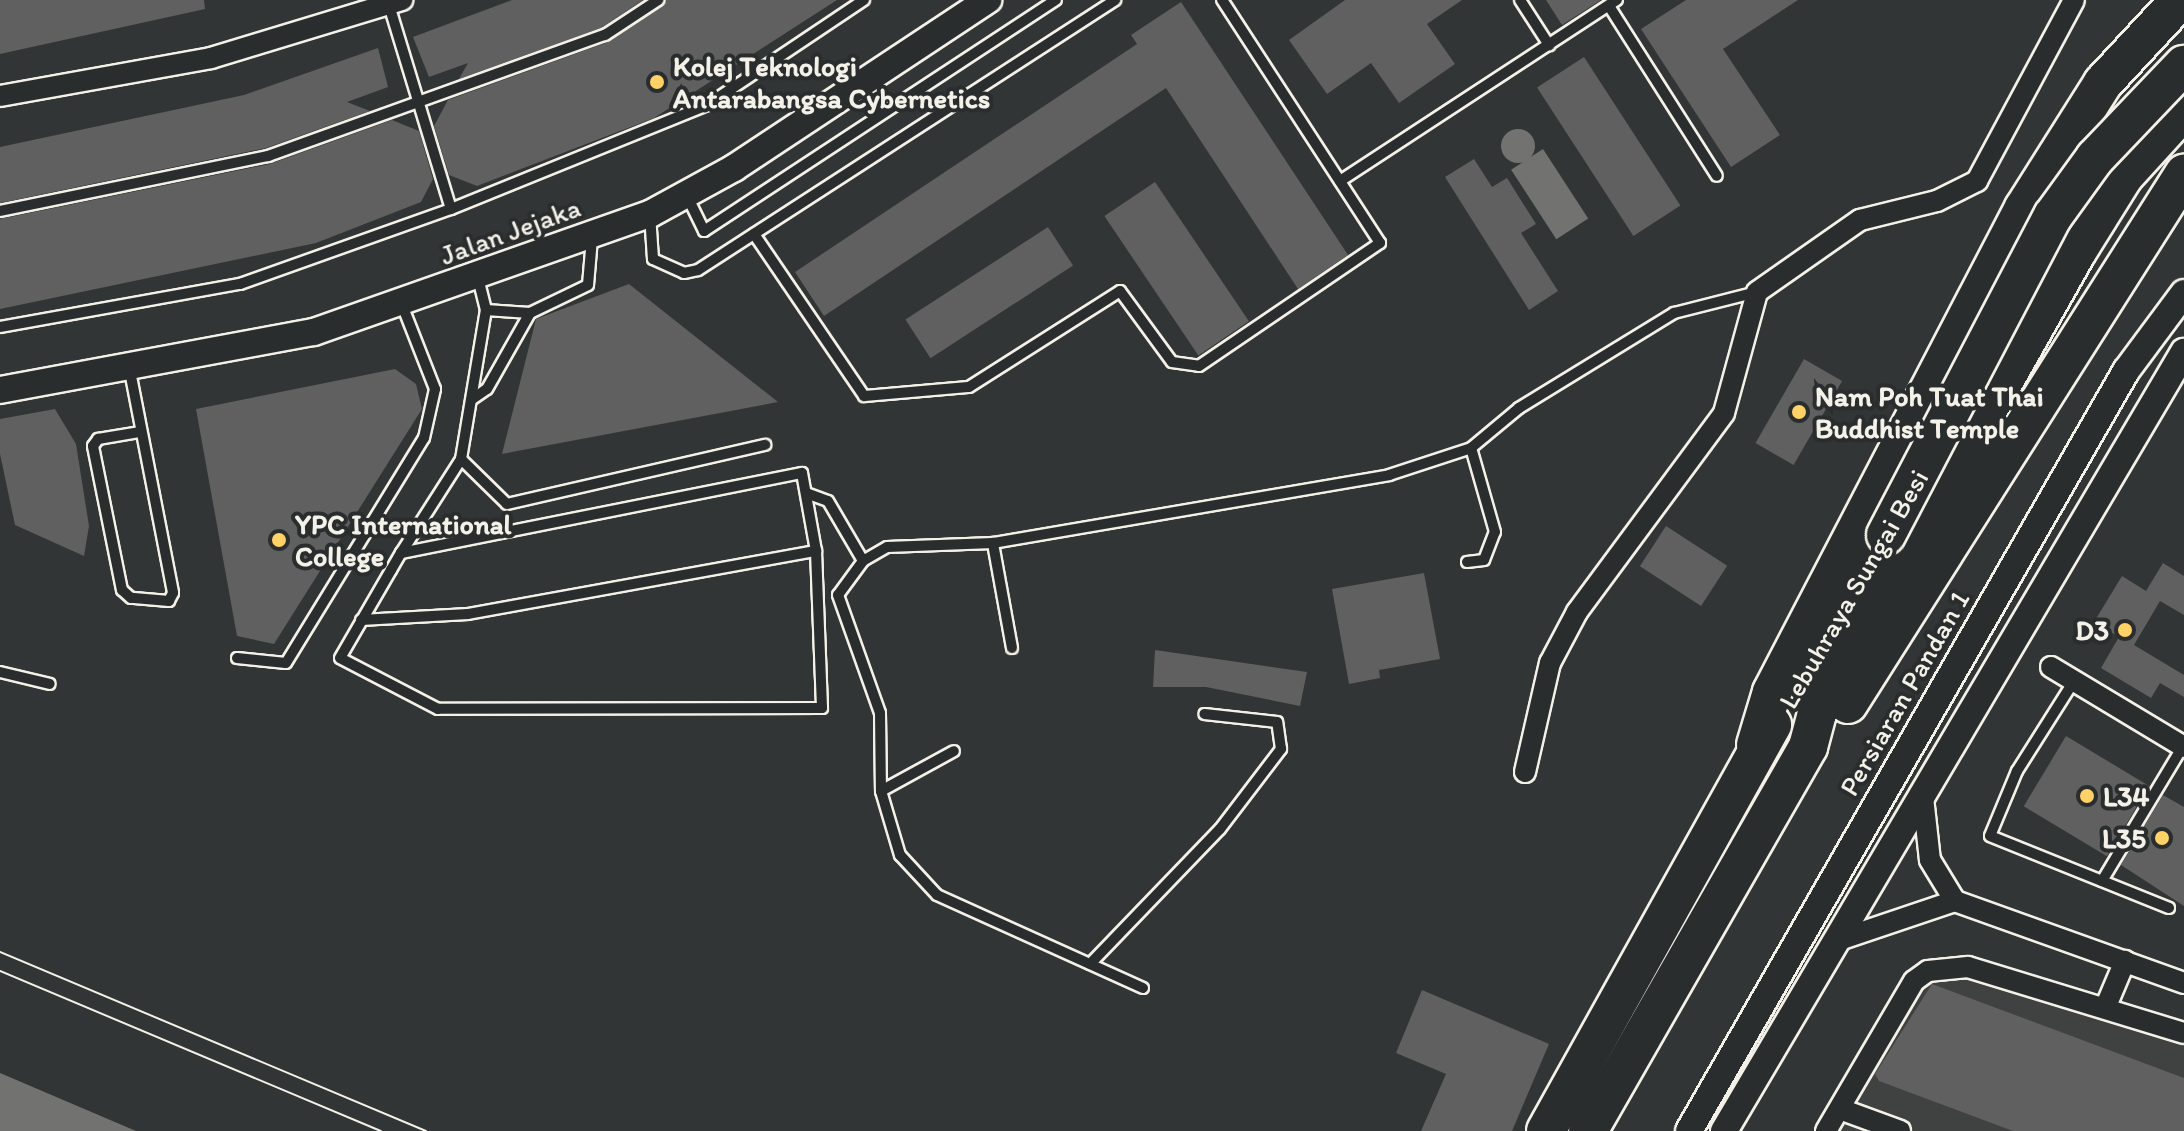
<!DOCTYPE html>
<html>
<head>
<meta charset="utf-8">
<style>
	body { margin:0 }
	#map { position:relative; width:2184px; height:1131px; overflow:hidden; background:#323535; font-family:Itim,sans-serif }
	div>[style] { position:absolute }
	.built>* { inset:0; background:#404242 }
	.water>* { inset:0; background:#727370; transform-origin:0 0 }
	.round { border-radius:50% }
	.building>* { inset:0; background:#5f605f; transform-origin:0 0 }
	.roads { filter:drop-shadow(2px 0 #f4f1e8) drop-shadow(-2px 0 #f4f1e8) drop-shadow(0 2px #f4f1e8) drop-shadow(0 -2px #f4f1e8) }
	.service>* { height:10px; margin:-5px; padding:0 5px; transform-origin:5px; border-radius:5px; background:#2a2d2e }
	.minor>* { height:20px; margin:-10px; padding:0 10px; transform-origin:10px; border-radius:10px; background:#2a2d2e }
	.tertiary>* { height:26px; margin:-13px; padding:0 13px; transform-origin:13px; border-radius:13px; background:#2a2d2e }
	.motorway>* { height:38px; margin:-19px; padding:0 19px; transform-origin:19px; border-radius:19px; background:#2a2d2e }
	.tram>* { height:2px; margin:-1px; padding:0 1px; transform-origin:1px; border-radius:1px; background:#f4f1e8 }
	.bridges { filter:drop-shadow(2px 0 #f4f1e8) drop-shadow(-2px 0 #f4f1e8) drop-shadow(0 2px #f4f1e8) drop-shadow(0 -2px #f4f1e8) }
	.motorway-bridge>* { height:38px; margin:-19px; padding:0 19px; transform-origin:19px; border-radius:19px; background:#2a2d2e }
	.dots>* { width:22px; height:22px; translate:-50% -50%; box-sizing:border-box; border:4px solid #2a2d2e; border-radius:50% }
	span { translate:-50% -50%; white-space:nowrap; text-align:center; line-height:1.15; -webkit-text-stroke:8px #2a2d2e; paint-order:stroke }
	.poi-label { font-size:28px; color:#f4f1e8; font-weight:700 }
	.left { translate:0 -50%; text-align:left }
	.right { translate:-100% -50%; text-align:right }
	.street-label { font-size:28px; color:#f4f1e8 }
</style>
</head>
<body>
<div id="map">
	<div class="built">
		<i style="clip-path:polygon(1969px 976px,2184px 1042px,2184px 1131px,1836px 1131px,1922px 985px)"></i>
	</div>
	<div class="water">
		<i class="round" style="left:1501px;top:129px;width:34px;height:34px"></i>
		<i style="left:1543px;top:149px;width:83px;height:38px;rotate:57deg"></i>
		<i style="clip-path:polygon(0 1073px,136px 1131px,0 1131px)"></i>
	</div>
	<div class="building">
		<i style="clip-path:polygon(0 0,204px 0,205px 9px,0 54px)"></i>
		<i style="clip-path:polygon(512px 0,643px 0,601px 28px,459px 79px,468px 63px,429px 77px,413px 37px)"></i>
		<i style="clip-path:polygon(666px 0,837px 0,654px 118px,477px 186px,449px 175px,434px 126px,448px 100px,608px 42px)"></i>
		<i style="clip-path:polygon(1345px 0,1462px 0,1427px 24px,1455px 64px,1399px 103px,1371px 63px,1327px 94px,1289px 40px)"></i>
		<i style="clip-path:polygon(1546px 0,1601px 0,1562px 25px)"></i>
		<i style="clip-path:polygon(1686px 0,1798px 0,1723px 49px,1780px 135px,1731px 167px,1641px 29px)"></i>
		<i style="clip-path:polygon(1181px 2px,1348px 255px,1298px 289px,1166px 88px,824px 316px,795px 272px,1137px 44px,1131px 35px)"></i>
		<i style="clip-path:polygon(378px 48px,388px 87px,347px 102px,370px 111px,266px 148px,0 203px,0 147px,244px 95px)"></i>
		<i style="left:1584px;top:57px;width:177px;height:56px;rotate:57deg"></i>
		<i style="clip-path:polygon(392px 120px,419px 131px,433px 179px,421px 202px,316px 243px,0 309px,0 219px,270px 164px)"></i>
		<i style="clip-path:polygon(1474px 159px,1492px 187px,1507px 178px,1536px 224px,1521px 233px,1558px 291px,1529px 310px,1445px 177px)"></i>
		<i style="left:1155px;top:182px;width:168px;height:61px;rotate:56deg"></i>
		<i style="left:1048px;top:227px;width:46px;height:170px;rotate:57deg"></i>
		<i style="clip-path:polygon(629px 284px,778px 402px,502px 454px,536px 319px)"></i>
		<i style="left:1804px;top:359px;width:44px;height:97px;rotate:30deg"></i>
		<i style="clip-path:polygon(395px 369px,416px 384px,422px 409px,274px 644px,237px 636px,196px 409px)"></i>
		<i style="clip-path:polygon(55px 409px,76px 444px,89px 526px,84px 556px,15px 525px,0 454px,0 419px)"></i>
		<i style="left:1666px;top:526px;width:73px;height:48px;rotate:33deg"></i>
		<i style="clip-path:polygon(2163px 563px,2184px 576px,2184px 615px,2160px 601px,2134px 645px,2184px 675px,2184px 697px,2160px 683px,2151px 698px,2101px 668px,2119px 637px,2094px 622px,2122px 576px,2146px 591px)"></i>
		<i style="clip-path:polygon(1424px 573px,1440px 659px,1379px 670px,1380px 678px,1349px 684px,1332px 589px)"></i>
		<i style="clip-path:polygon(1155px 650px,1307px 672px,1300px 706px,1206px 687px,1153px 687px)"></i>
		<i style="left:2066px;top:736px;width:97px;height:82px;rotate:31deg"></i>
		<i style="clip-path:polygon(2163px 795px,2184px 807px,2184px 906px,2121px 865px)"></i>
		<i style="clip-path:polygon(1932px 984px,2184px 1078px,2184px 1131px,2013px 1131px,1879px 1081px,1875px 1074px)"></i>
		<i style="clip-path:polygon(1422px 990px,1549px 1044px,1512px 1131px,1421px 1131px,1446px 1074px,1396px 1053px)"></i>
	</div>
	<div class="roads">
		<div class="service">
			<i style="left:1520px;top:0;width:54px;rotate:57.2deg"></i>
			<i style="left:389px;top:5px;width:213px;rotate:73.1deg"></i>
			<i style="left:1609px;top:6px;width:201px;rotate:57.6deg"></i>
			<i style="left:1340px;top:181px;width:331px;rotate:-33.2deg"></i>
			<i style="left:687px;top:196px;width:39px;rotate:64deg"></i>
			<i style="left:704px;top:231px;width:421px;rotate:-33.3deg"></i>
			<i style="left:0;top:211px;width:274px;rotate:-11.6deg"></i>
			<i style="left:268px;top:156px;width:358px;rotate:-19.8deg"></i>
			<i style="left:605px;top:35px;width:64px;rotate:-33.4deg"></i>
			<i style="left:650px;top:214px;width:45px;rotate:86.2deg"></i>
			<i style="left:653px;top:259px;width:34px;rotate:24deg"></i>
			<i style="left:684px;top:273px;width:14px;rotate:-12deg"></i>
			<i style="left:698px;top:270px;width:497px;rotate:-32.9deg"></i>
			<i style="left:754px;top:234px;width:196px;rotate:55.8deg"></i>
			<i style="left:864px;top:396px;width:105px;rotate:-4.9deg"></i>
			<i style="left:969px;top:387px;width:179px;rotate:-32.4deg"></i>
			<i style="left:1120px;top:291px;width:88px;rotate:53.8deg"></i>
			<i style="left:1172px;top:362px;width:27px;rotate:8deg"></i>
			<i style="left:1199px;top:366px;width:219px;rotate:-34.2deg"></i>
			<i style="left:1380px;top:243px;width:290px;rotate:-123deg"></i>
			<i style="left:486px;top:310px;width:44px;rotate:3.9deg"></i>
			<i style="left:0;top:327px;width:244px;rotate:-10.2deg"></i>
			<i style="left:240px;top:284px;width:224px;rotate:-19.6deg"></i>
			<i style="left:451px;top:209px;width:276px;rotate:-22.1deg"></i>
			<i style="left:707px;top:105px;width:189px;rotate:-33.8deg"></i>
			<i style="left:129px;top:366px;width:231px;rotate:79deg"></i>
			<i style="left:173px;top:593px;width:9px;rotate:117deg"></i>
			<i style="left:169px;top:601px;width:38px;rotate:-175deg"></i>
			<i style="left:131px;top:598px;width:12px;rotate:-138deg"></i>
			<i style="left:122px;top:590px;width:147px;rotate:-101.4deg"></i>
			<i style="left:93px;top:446px;width:9px;rotate:-54deg"></i>
			<i style="left:98px;top:439px;width:43px;rotate:-9.5deg"></i>
			<i style="left:471px;top:400px;width:19px;rotate:-35deg"></i>
			<i style="left:487px;top:389px;width:87px;rotate:-60.5deg"></i>
			<i style="left:530px;top:313px;width:64px;rotate:-25.8deg"></i>
			<i style="left:588px;top:285px;width:47px;rotate:-85.1deg"></i>
			<i style="left:461px;top:459px;width:151px;rotate:-80.5deg"></i>
			<i style="left:486px;top:310px;width:34px;rotate:-104deg"></i>
			<i style="left:806px;top:493px;width:23px;rotate:20deg"></i>
			<i style="left:828px;top:501px;width:69px;rotate:59.7deg"></i>
			<i style="left:993px;top:543px;width:106px;rotate:177.8deg"></i>
			<i style="left:887px;top:547px;width:28px;rotate:150deg"></i>
			<i style="left:863px;top:561px;width:42px;rotate:126.3deg"></i>
			<i style="left:838px;top:595px;width:125px;rotate:70.4deg"></i>
			<i style="left:880px;top:713px;width:78px;rotate:89.3deg"></i>
			<i style="left:881px;top:791px;width:67px;rotate:73.5deg"></i>
			<i style="left:900px;top:855px;width:54px;rotate:47.2deg"></i>
			<i style="left:937px;top:895px;width:226px;rotate:24.3deg"></i>
			<i style="left:401px;top:553px;width:409px;rotate:-11.3deg"></i>
			<i style="left:802px;top:473px;width:79px;rotate:79.8deg"></i>
			<i style="left:816px;top:551px;width:157px;rotate:87.8deg"></i>
			<i style="left:822px;top:708px;width:384px;rotate:179.9deg"></i>
			<i style="left:438px;top:709px;width:110px;rotate:-152.5deg"></i>
			<i style="left:340px;top:658px;width:102px;rotate:-59.9deg"></i>
			<i style="left:391px;top:570px;width:20px;rotate:-60deg"></i>
			<i style="left:401px;top:553px;width:112px;rotate:-57.4deg"></i>
			<i style="left:461px;top:459px;width:64px;rotate:44.4deg"></i>
			<i style="left:507px;top:504px;width:265px;rotate:-12.9deg"></i>
			<i style="left:1467px;top:562px;width:17px;rotate:-7deg"></i>
			<i style="left:1484px;top:560px;width:30px;rotate:-69deg"></i>
			<i style="left:1495px;top:532px;width:87px;rotate:-105.9deg"></i>
			<i style="left:361px;top:620px;width:107px;rotate:-3.2deg"></i>
			<i style="left:468px;top:614px;width:354px;rotate:-10.3deg"></i>
			<i style="left:1012px;top:648px;width:107px;rotate:-100.3deg"></i>
			<i style="left:993px;top:543px;width:402px;rotate:-9.7deg"></i>
			<i style="left:1389px;top:475px;width:86px;rotate:-18.2deg"></i>
			<i style="left:1471px;top:448px;width:62px;rotate:-39.8deg"></i>
			<i style="left:1519px;top:408px;width:182px;rotate:-31.5deg"></i>
			<i style="left:1674px;top:313px;width:86px;rotate:-14.2deg"></i>
			<i style="left:237px;top:658px;width:49px;rotate:5.8deg"></i>
			<i style="left:286px;top:663px;width:264px;rotate:-58.5deg"></i>
			<i style="left:424px;top:438px;width:50px;rotate:-77.3deg"></i>
			<i style="left:435px;top:389px;width:90px;rotate:-111.4deg"></i>
			<i style="left:0;top:672px;width:51px;rotate:13.5deg"></i>
			<i style="left:2074px;top:681px;width:107px;rotate:122.3deg"></i>
			<i style="left:2017px;top:771px;width:70px;rotate:112.6deg"></i>
			<i style="left:1990px;top:836px;width:193px;rotate:21.9deg"></i>
			<i style="left:881px;top:791px;width:83px;rotate:-28.7deg"></i>
			<i style="left:2102px;top:881px;width:157px;rotate:-59deg"></i>
			<i style="left:1090px;top:964px;width:187px;rotate:-46.1deg"></i>
			<i style="left:1220px;top:829px;width:101px;rotate:-52.7deg"></i>
			<i style="left:1281px;top:749px;width:27px;rotate:-98deg"></i>
			<i style="left:1277px;top:722px;width:73px;rotate:-173.7deg"></i>
		</div>
		<div class="minor">
			<i style="left:0;top:96px;width:214px;rotate:-10.2deg"></i>
			<i style="left:211px;top:58px;width:200px;rotate:-16.9deg"></i>
			<i style="left:2051px;top:667px;width:155px;rotate:31deg"></i>
			<i style="left:1525px;top:772px;width:112px;rotate:-77.1deg"></i>
			<i style="left:1550px;top:663px;width:58px;rotate:-62.1deg"></i>
			<i style="left:1577px;top:612px;width:247px;rotate:-53.5deg"></i>
			<i style="left:1724px;top:413px;width:125px;rotate:-74.7deg"></i>
			<i style="left:1757px;top:292px;width:126px;rotate:-35deg"></i>
			<i style="left:1860px;top:220px;width:79px;rotate:-13.9deg"></i>
			<i style="left:1937px;top:201px;width:45px;rotate:-26.6deg"></i>
			<i style="left:1977px;top:181px;width:205px;rotate:-61.8deg"></i>
			<i style="left:1923px;top:797px;width:63px;rotate:83.7deg"></i>
			<i style="left:1930px;top:860px;width:48px;rotate:58.6deg"></i>
			<i style="left:1955px;top:901px;width:243px;rotate:19.7deg"></i>
			<i style="left:1836px;top:941px;width:126px;rotate:-18.6deg"></i>
			<i style="left:2106px;top:1006px;width:49px;rotate:-67.1deg"></i>
			<i style="left:1840px;top:1109px;width:64px;rotate:20.1deg"></i>
			<i style="left:1826px;top:1131px;width:174px;rotate:-59.6deg"></i>
			<i style="left:1914px;top:981px;width:17px;rotate:-36deg"></i>
			<i style="left:1928px;top:971px;width:40px;rotate:-5.7deg"></i>
			<i style="left:1968px;top:967px;width:226px;rotate:17deg"></i>
		</div>
		<div class="tertiary">
			<i style="left:0;top:390px;width:319px;rotate:-10.5deg"></i>
			<i style="left:314px;top:332px;width:356px;rotate:-19.4deg"></i>
			<i style="left:650px;top:214px;width:96px;rotate:-28.7deg"></i>
			<i style="left:734px;top:168px;width:305px;rotate:-33.5deg"></i>
			<i style="left:1689px;top:1131px;width:877px;rotate:-60.1deg"></i>
			<i style="left:2126px;top:371px;width:97px;rotate:-53.4deg"></i>
			<i style="left:1724px;top:1131px;width:905px;rotate:-59.44deg"></i>
		</div>
		<div class="motorway">
			<i style="left:1830px;top:632px;width:112px;rotate:-60deg"></i>
			<i style="left:1848px;top:704px;width:628px;rotate:-57.63deg"></i>
			<i style="left:1756px;top:745px;width:55px;rotate:-73.2deg"></i>
			<i style="left:1772px;top:692px;width:546px;rotate:-62.5deg"></i>
			<i style="left:2024px;top:208px;width:148px;rotate:-57.7deg"></i>
			<i style="left:2103px;top:83px;width:113px;rotate:-47.1deg"></i>
			<i style="left:1546px;top:1131px;width:465px;rotate:-60.9deg"></i>
			<i style="left:1588px;top:1131px;width:443px;rotate:-60.2deg"></i>
			<i style="left:1808px;top:747px;width:35px;rotate:-75deg"></i>
			<i style="left:1817px;top:713px;width:528px;rotate:-60.62deg"></i>
			<i style="left:2076px;top:253px;width:91px;rotate:-58.1deg"></i>
			<i style="left:2124px;top:176px;width:89px;rotate:-47.7deg"></i>
		</div>
	</div>
	<div class="tram">
		<i style="left:0;top:952px;width:462px;rotate:22.8deg"></i>
		<i style="left:0;top:971px;width:413px;rotate:22.8deg"></i>
	</div>
	<div class="bridges">
		<div class="motorway-bridge">
			<i style="left:1886px;top:535px;width:360px;rotate:-62.4deg"></i>
			<i style="left:2053px;top:216px;width:72px;rotate:-54.1deg"></i>
			<i style="left:2095px;top:158px;width:129px;rotate:-46.3deg"></i>
		</div>
	</div>
	<div class="dots">
		<i style="left:657px;top:82px;background:#ffd166"></i>
		<i style="left:1799px;top:412px;background:#ffd166"></i>
		<i style="left:279px;top:540px;background:#ffd166"></i>
		<i style="left:2125px;top:630px;background:#ffd166"></i>
		<i style="left:2087px;top:796px;background:#ffd166"></i>
		<i style="left:2162px;top:838px;background:#ffd166"></i>
	</div>
	<div class="poi-label">
		<span class="left" style="left:673px;top:82px">Kolej Teknologi<br>Antarabangsa Cybernetics</span>
		<span class="left" style="left:1815px;top:412px">Nam Poh Tuat Thai<br>Buddhist Temple</span>
		<span class="left" style="left:295px;top:540px">YPC International<br>College</span>
		<span class="right" style="left:2109px;top:630px">D3</span>
		<span class="left" style="left:2103px;top:796px">L34</span>
		<span class="right" style="left:2146px;top:838px">L35</span>
	</div>
	<div class="street-label">
		<span style="left:510px;top:231px;rotate:-20deg">Jalan Jejaka</span>
		<span style="left:1853px;top:589px;rotate:-60deg">Lebuhraya Sungai Besi</span>
		<span style="left:1904px;top:693px;rotate:-60deg">Persiaran Pandan 1</span>
	</div>
</div>
</body>
</html>
